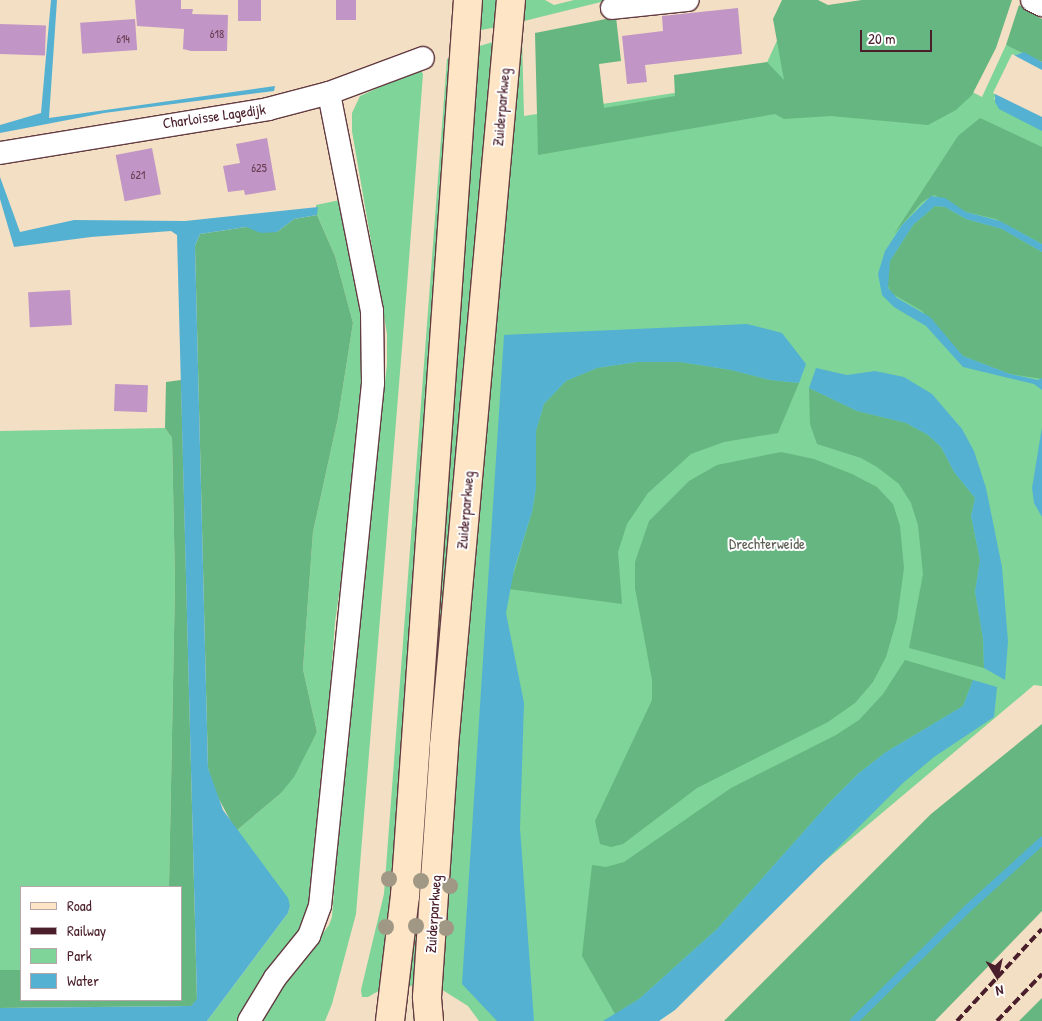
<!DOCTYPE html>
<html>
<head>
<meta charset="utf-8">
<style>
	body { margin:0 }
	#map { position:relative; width:1042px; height:1021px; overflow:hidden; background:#f3dfc3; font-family:"Patrick Hand",sans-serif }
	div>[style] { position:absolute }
	.green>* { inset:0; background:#7ed499 }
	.forest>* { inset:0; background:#66b681 }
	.water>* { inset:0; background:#54b1d2 }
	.pier>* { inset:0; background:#f3dfc3 }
	.stream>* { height:8px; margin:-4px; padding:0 4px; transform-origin:4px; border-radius:4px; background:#54b1d2 }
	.building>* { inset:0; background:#c195c5; transform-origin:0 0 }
	.roads { filter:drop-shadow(1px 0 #633c42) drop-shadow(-1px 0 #633c42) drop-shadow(0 1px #633c42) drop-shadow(0 -1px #633c42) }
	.street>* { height:22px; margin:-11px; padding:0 11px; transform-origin:11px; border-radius:11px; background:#fff }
	.secondary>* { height:28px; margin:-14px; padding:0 14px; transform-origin:14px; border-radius:14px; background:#fde5c5 }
	.rail>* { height:4px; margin-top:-2px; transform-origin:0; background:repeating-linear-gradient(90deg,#4a1f2b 0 8px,transparent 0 12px) }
	.trees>* { width:16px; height:16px; margin:-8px; border-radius:50%; background:#a09885 }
	span { translate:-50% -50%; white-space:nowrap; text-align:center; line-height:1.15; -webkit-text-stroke:4px #fff; paint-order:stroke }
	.number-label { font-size:12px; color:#683c52 }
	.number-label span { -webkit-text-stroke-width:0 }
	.street-label { font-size:15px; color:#4a1f2b }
	.park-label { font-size:15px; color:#5c5e52 }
	.legend { position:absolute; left:20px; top:886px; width:162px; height:115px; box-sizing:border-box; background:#fff; border:1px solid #b7a5aa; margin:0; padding:6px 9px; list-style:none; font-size:15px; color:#4a1f2b }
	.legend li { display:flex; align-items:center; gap:10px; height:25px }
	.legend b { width:25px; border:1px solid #b7a5aa }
	.north { position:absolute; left:972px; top:951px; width:50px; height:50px; -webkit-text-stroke:4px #fff; paint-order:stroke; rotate:170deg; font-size:14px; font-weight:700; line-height:20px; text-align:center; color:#4a1f2b }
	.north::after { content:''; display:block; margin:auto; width:18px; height:22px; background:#4a1f2b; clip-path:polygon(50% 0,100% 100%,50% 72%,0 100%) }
	.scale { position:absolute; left:860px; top:30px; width:72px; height:22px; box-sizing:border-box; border:2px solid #4a1f2b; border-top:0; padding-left:6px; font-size:15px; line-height:18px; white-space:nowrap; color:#4a1f2b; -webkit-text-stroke:4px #fff; paint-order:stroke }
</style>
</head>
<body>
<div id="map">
	<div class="green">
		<i style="clip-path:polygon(479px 0,500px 0,497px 27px,476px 31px)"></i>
		<i style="clip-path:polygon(519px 0,545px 0,554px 5px,574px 0,609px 0,520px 22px)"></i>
		<i style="clip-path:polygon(795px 1px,982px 97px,1006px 45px,1024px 52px,1013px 56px,994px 99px,1042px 127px,1042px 686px,1034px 685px,641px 1016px,632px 1021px,479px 1021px,468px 1006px,441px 989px,472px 533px,516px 38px,522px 37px,524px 116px,759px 80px)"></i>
		<i style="clip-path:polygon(500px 40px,419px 985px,408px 986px,476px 47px)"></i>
		<i style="clip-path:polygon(455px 56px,414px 574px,387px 986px,368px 997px,362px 997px,361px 990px,384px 894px,447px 59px)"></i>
		<i style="clip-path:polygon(420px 69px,423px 74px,407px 286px,356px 914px,332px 1004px,325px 1021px,264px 1021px,266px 1011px,329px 925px,332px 917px,348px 707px,387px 364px,387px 334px,352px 131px,352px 113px,360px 96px)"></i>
		<i style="clip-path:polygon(340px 200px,368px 327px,362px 439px,335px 622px,314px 913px,239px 1021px,207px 1021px,288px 913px,290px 906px,236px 831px,280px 794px,317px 732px,303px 669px,313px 532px,338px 418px,353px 323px,335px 256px,317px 215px,316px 205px)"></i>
		<i style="clip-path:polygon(165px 428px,172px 438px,175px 583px,169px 887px,21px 887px,21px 970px,0 970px,0 431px)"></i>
	</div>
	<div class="forest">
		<i style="clip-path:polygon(782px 0,818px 0,828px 5px,862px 0,1012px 0,996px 48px,972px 95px,956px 110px,928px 125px,831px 116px,784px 119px,775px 114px,538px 155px,535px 33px,616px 17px,621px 61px,599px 64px,604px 108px,675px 96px,674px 75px,767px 62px,784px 80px,773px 19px)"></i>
		<i style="clip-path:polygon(1019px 5px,1042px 19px,1042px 62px,1006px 45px)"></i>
		<i style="clip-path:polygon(980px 118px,1042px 147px,1042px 244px,996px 219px,966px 212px,934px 195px,922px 202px,894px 234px,958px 136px)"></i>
		<i style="clip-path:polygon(935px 206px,945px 207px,966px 219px,1002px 229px,1042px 252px,1042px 379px,1010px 374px,963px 356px,922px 311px,891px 293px,887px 284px,890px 261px,913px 225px)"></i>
		<i style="clip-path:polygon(317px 215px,335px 256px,353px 323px,338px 418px,313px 532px,303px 669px,317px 732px,294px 777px,280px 794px,236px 831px,213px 788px,208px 768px,195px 246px,200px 234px,246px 227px,277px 232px,294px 219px)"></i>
		<i style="clip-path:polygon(637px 362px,680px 362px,731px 370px,770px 380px,799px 383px,778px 433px,724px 442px,691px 454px,648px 493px,627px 524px,618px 552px,622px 604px,509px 589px,532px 512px,536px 488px,536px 431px,544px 404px,566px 381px,597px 368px)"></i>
		<i style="clip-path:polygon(181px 380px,197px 1000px,191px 1006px,0 1008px,0 970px,21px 970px,21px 1000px,181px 1000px,181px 887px,169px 887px,175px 583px,172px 438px,165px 428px,166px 382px)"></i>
		<i style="clip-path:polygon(809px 388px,857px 411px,906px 423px,928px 435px,941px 447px,954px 472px,975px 498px,971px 516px,980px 560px,975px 592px,983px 639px,984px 668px,909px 648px,923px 574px,918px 525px,911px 503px,899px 484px,877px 467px,861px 458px,817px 444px,810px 424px)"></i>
		<i style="clip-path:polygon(781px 452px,814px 459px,852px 474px,877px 487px,893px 504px,900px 526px,904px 568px,897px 619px,886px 657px,873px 682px,855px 703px,828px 722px,697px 788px,623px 844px,611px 847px,600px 844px,595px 821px,652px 700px,652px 680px,635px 588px,635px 562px,649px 521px,689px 481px,717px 465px)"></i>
		<i style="clip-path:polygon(905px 660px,973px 680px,963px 706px,886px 752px,859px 773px,829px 803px,717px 929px,639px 999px,615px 1014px,582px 956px,592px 865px,606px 867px,624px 862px,731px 788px,836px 735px,859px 720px,883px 694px)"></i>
		<i style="clip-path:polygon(1042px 724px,1042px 911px,935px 1021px,724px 1021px,931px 814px)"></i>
		<i style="clip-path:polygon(1042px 998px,1042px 1021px,1019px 1021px)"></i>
	</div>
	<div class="water">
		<i style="clip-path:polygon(51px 0,57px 0,49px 118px,275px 86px,274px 91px,104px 113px,0 133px,0 125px,41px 113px)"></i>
		<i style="clip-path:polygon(1024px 52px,1042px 62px,1042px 131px,999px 109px,995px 102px,995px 95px,1013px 56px)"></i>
		<i style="clip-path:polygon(0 177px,20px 232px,74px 220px,185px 221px,318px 207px,317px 215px,294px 219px,277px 232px,261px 233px,246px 227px,200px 234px,195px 246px,208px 768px,223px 810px,288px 898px,290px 906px,288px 913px,207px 1021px,0 1021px,0 1008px,191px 1006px,197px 999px,177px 235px,171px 231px,91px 237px,14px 247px,0 199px)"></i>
		<i style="clip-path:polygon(931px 196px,945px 198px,966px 212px,1000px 221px,1042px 244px,1042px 252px,1002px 229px,966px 219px,945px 207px,935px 206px,913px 225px,890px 261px,888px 288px,897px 298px,930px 317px,963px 356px,1010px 374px,1038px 380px,1042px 378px,1042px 390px,1034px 384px,963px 367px,926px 326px,894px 307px,882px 295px,878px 274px,885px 251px,902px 225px)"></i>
		<i style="clip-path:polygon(747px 324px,782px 333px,806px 364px,799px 383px,770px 380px,731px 370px,680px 362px,637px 362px,597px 368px,566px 381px,544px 404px,536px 431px,536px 488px,532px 512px,514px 570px,506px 613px,524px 703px,520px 828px,534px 1021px,497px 1021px,462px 984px,504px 335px)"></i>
		<i style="clip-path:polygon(816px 368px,847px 375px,875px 371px,904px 377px,932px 394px,962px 429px,974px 451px,986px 488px,1002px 567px,1008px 642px,1005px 680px,984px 668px,983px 639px,975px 592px,980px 560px,971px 516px,975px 498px,954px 472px,941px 447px,928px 435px,906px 423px,857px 411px,809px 388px)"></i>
		<i style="clip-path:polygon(1042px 427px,1042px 517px,1034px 503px,1032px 488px)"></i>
		<i style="clip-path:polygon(973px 680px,997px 687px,994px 717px,934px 757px,903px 783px,675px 1010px,659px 1021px,603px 1021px,639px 999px,717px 929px,829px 803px,859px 773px,886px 752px,963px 706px)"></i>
	</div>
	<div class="pier">
		<i style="clip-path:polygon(1012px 54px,1042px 70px,1042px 117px,993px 93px)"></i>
	</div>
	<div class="stream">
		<i style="left:854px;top:1021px;width:158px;rotate:-44.7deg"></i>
		<i style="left:966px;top:910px;width:103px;rotate:-42.2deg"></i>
	</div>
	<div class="building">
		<i style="clip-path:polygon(135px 0,181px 0,181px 9px,193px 9px,192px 14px,228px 15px,227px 51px,191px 51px,183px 49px,184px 29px,137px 26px)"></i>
		<i style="left:238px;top:0;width:23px;height:21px"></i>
		<i style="left:336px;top:0;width:20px;height:20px"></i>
		<i style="clip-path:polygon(738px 8px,742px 54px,645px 65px,647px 82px,627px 84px,622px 36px,663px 31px,662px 16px)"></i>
		<i style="left:135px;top:19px;width:31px;height:55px;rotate:86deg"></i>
		<i style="left:0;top:24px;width:46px;height:30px;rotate:2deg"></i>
		<i style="clip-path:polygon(267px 138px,276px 190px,245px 195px,244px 190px,228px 192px,223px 166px,240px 163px,236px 144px)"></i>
		<i style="left:152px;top:148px;width:47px;height:37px;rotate:79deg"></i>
		<i style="left:70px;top:290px;width:35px;height:42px;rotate:87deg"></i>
		<i style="left:115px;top:384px;width:33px;height:27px;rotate:2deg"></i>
	</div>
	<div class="roads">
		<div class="street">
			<i style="left:1032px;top:0;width:11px;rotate:27deg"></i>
			<i style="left:612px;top:8px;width:76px;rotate:-6deg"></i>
			<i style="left:0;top:153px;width:272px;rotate:-9.3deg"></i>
			<i style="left:268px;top:109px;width:63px;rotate:-14.7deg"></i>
			<i style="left:329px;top:93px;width:100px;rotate:-20.4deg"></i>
			<i style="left:249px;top:1021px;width:50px;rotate:-58.8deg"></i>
			<i style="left:275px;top:978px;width:54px;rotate:-51deg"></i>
			<i style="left:309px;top:936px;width:32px;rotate:-70deg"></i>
			<i style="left:320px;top:906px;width:526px;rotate:-84.21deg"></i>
			<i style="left:373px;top:383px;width:72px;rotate:-90.8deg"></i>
			<i style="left:372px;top:311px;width:222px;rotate:-101.2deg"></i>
		</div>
		<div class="secondary">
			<i style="left:390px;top:1021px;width:126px;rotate:-83.2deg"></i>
			<i style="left:405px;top:896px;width:898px;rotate:-85.98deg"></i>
			<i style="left:429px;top:1021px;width:24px;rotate:-95deg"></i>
			<i style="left:427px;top:997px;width:252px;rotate:-86.1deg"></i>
			<i style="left:444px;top:746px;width:749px;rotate:-84.87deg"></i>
		</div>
	</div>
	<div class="rail">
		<i style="left:957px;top:1021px;width:125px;rotate:-47.3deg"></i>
		<i style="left:997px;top:1021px;width:65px;rotate:-46.2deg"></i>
	</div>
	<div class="trees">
		<i style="left:389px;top:879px"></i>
		<i style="left:421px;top:881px"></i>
		<i style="left:450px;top:886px"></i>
		<i style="left:416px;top:926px"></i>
		<i style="left:386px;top:927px"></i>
		<i style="left:446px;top:928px"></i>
	</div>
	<div class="number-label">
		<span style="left:217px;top:34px">618</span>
		<span style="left:123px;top:39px">614</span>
		<span style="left:259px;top:168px">625</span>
		<span style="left:138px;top:175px">621</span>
	</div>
	<div class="street-label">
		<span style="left:501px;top:107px;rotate:-85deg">Zuiderparkweg</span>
		<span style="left:214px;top:116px;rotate:-8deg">Charloisse Lagedijk</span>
		<span style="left:465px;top:510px;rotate:-85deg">Zuiderparkweg</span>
		<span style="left:433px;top:914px;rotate:-86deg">Zuiderparkweg</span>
	</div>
	<div class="park-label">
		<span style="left:767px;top:544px">Drechterweide</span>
	</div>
	<ul class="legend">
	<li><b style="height:6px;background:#fde5c5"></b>Road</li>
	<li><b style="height:6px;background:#4a1f2b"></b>Railway</li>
	<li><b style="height:14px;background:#7ed499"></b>Park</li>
	<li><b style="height:14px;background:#54b1d2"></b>Water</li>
	</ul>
	<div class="north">N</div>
	<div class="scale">20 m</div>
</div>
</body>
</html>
